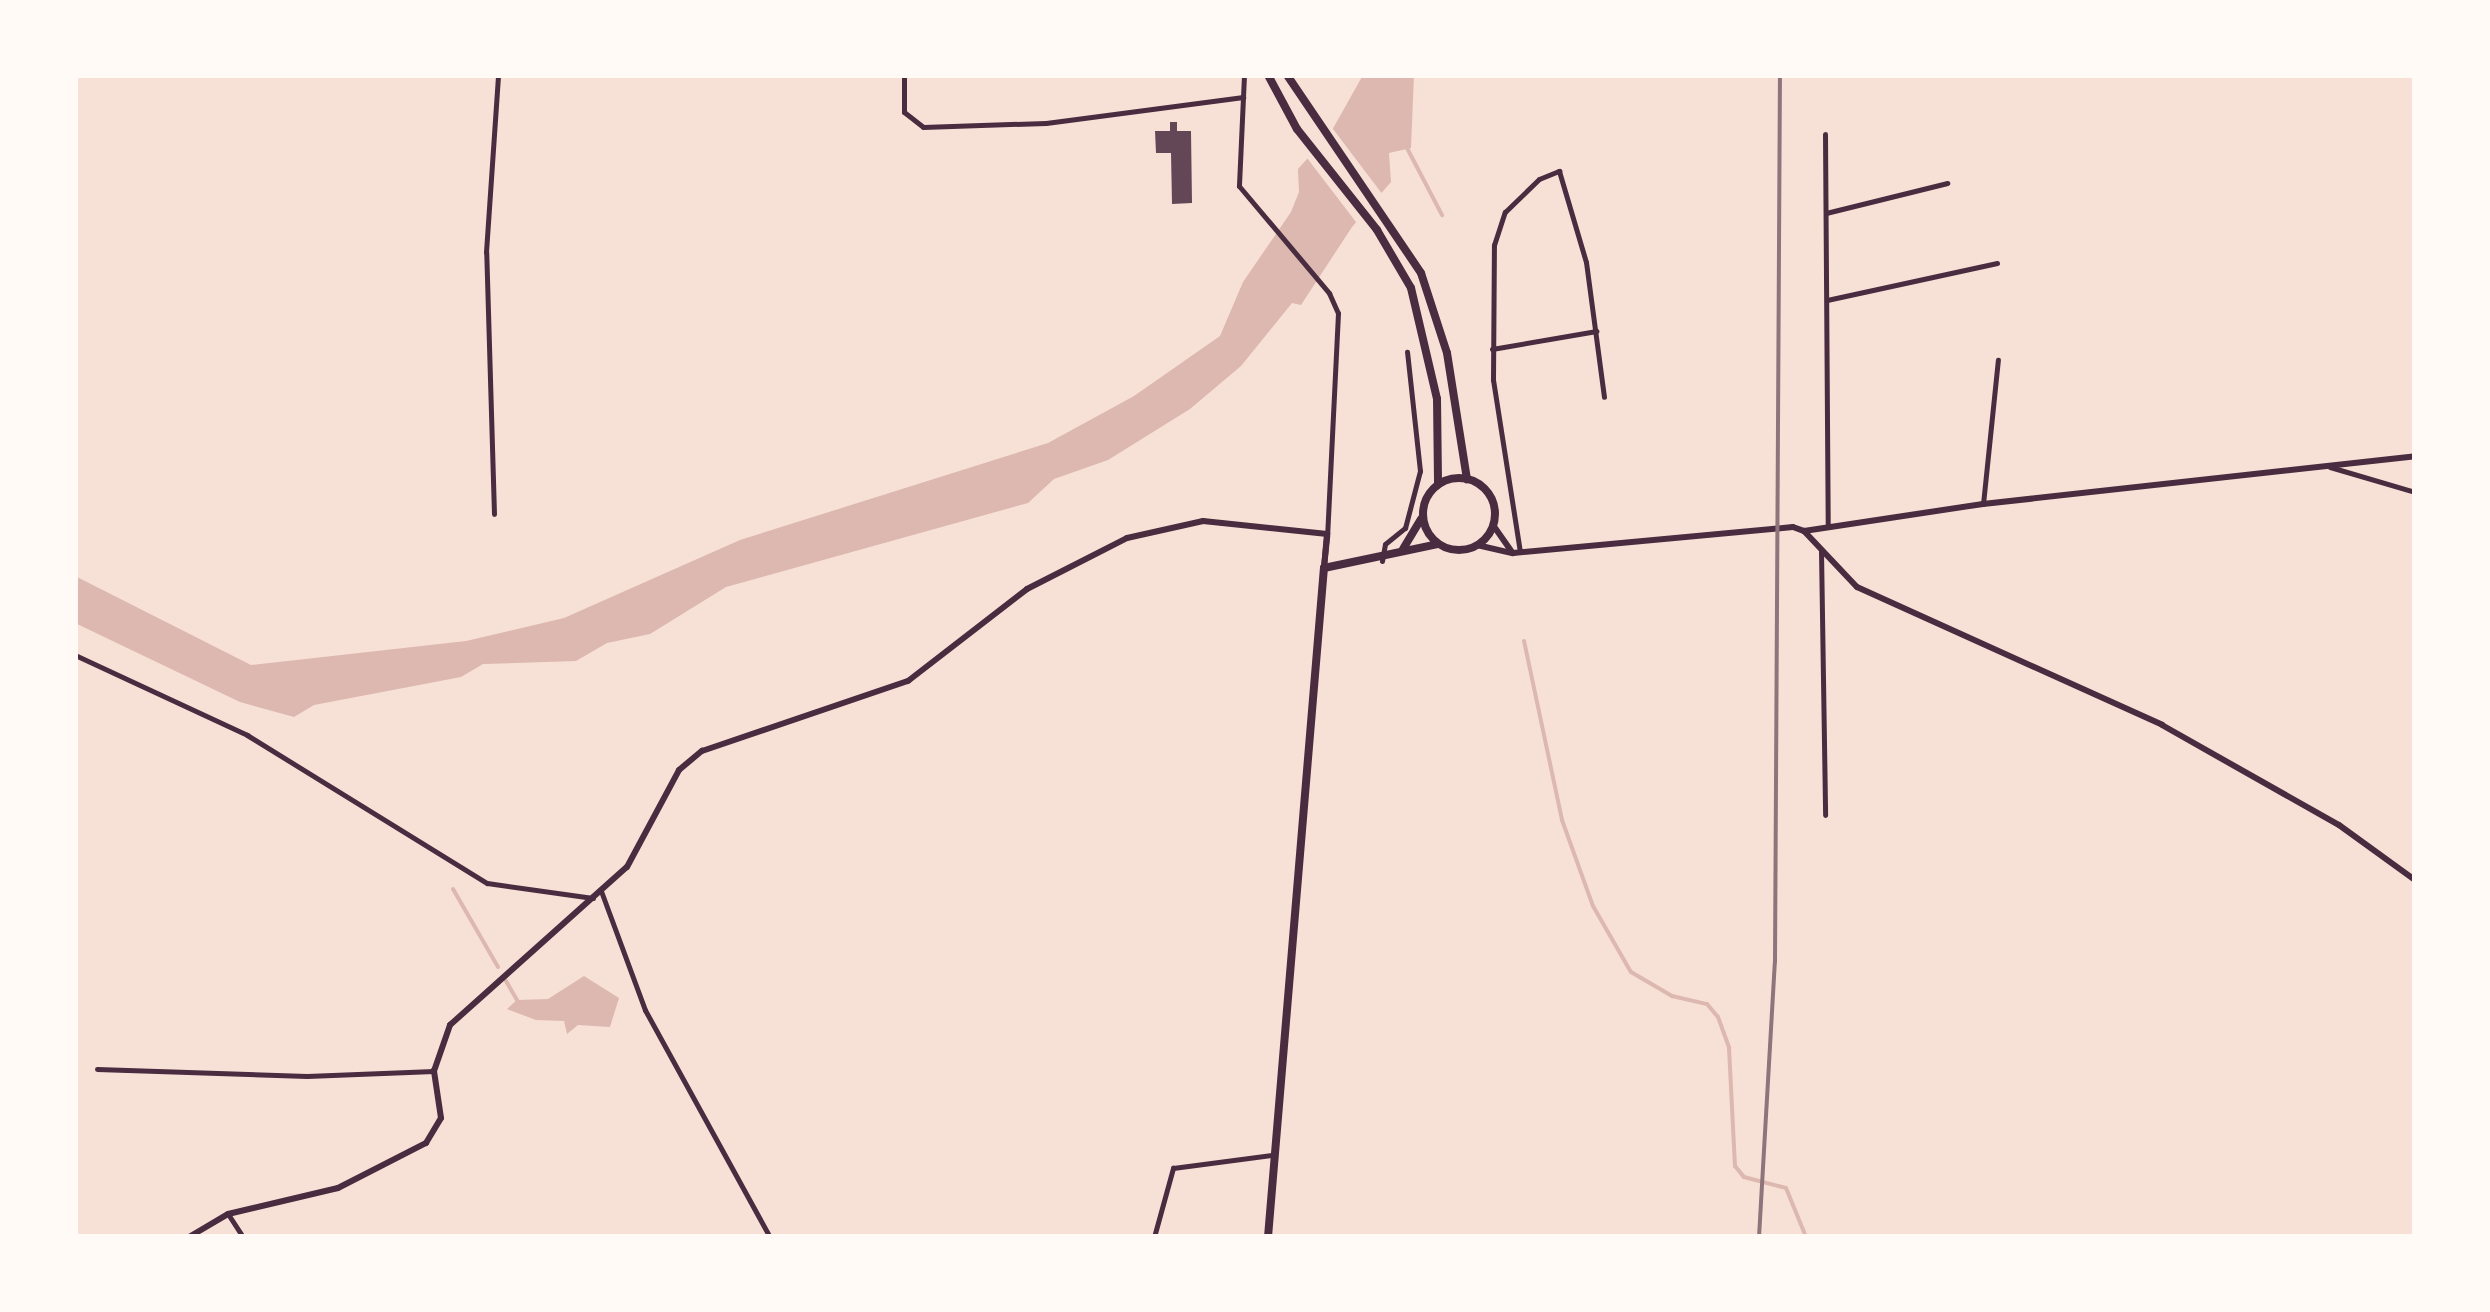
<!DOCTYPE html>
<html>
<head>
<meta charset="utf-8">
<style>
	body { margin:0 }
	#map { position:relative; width:2490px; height:1312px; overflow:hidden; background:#f7e1d7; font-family:"PT Sans",sans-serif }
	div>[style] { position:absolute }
	.water>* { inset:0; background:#dcb8b0 }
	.pier>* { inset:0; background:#f7e1d7 }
	.stream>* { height:4px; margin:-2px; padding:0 2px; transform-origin:2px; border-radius:2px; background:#dcb8b0 }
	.building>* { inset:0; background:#644757 }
	.minor>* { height:5px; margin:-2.5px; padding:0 2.5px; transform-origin:2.5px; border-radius:2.5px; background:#4a2c40 }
	.tertiary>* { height:6px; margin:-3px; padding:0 3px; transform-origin:3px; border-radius:3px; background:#4a2c40 }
	.secondary>* { height:6px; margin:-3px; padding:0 3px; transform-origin:3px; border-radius:3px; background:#4a2c40 }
	.primary>* { height:8px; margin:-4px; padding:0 4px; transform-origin:4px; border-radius:4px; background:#4a2c40 }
	.primary>.ring { margin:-4px; padding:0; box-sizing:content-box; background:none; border:8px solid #4a2c40; border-radius:50% }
	.rail>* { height:4px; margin:-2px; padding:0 2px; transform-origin:2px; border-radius:2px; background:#8f747c }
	span { translate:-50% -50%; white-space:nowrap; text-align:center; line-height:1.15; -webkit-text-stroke:8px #fffaf5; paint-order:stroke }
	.frame { position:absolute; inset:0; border:78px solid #fffaf5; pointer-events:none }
</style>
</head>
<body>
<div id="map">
	<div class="water">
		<i style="clip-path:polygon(1363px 75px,1414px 75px,1411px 148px,1389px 153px,1391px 182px,1352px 227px,1301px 305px,1292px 303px,1241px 366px,1190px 409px,1108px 460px,1054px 479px,1028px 503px,726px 587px,650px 634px,607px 643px,576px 661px,483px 664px,461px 677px,314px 705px,294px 717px,240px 702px,75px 623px,75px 576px,251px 665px,466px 641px,564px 618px,740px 540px,1048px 443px,1134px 396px,1220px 336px,1243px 282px,1291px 212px,1299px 192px,1298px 169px,1331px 132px)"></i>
		<i style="clip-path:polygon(584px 976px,619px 998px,610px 1027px,578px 1025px,567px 1034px,564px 1021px,536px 1020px,507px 1009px,517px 1000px,548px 999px)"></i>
	</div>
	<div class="pier">
		<i style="clip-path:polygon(1330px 125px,1383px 195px,1359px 226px,1304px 154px)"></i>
	</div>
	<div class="stream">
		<i style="left:1407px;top:148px;width:76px;rotate:62.4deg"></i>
		<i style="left:1524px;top:641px;width:183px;rotate:78deg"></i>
		<i style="left:1562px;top:820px;width:91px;rotate:70.2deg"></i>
		<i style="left:1593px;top:906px;width:76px;rotate:60.1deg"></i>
		<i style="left:1631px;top:972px;width:48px;rotate:30.3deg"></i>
		<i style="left:1672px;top:996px;width:36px;rotate:13deg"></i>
		<i style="left:1707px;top:1004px;width:17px;rotate:50deg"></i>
		<i style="left:1718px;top:1017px;width:33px;rotate:70deg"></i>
		<i style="left:1729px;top:1048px;width:118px;rotate:87.1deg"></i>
		<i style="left:1735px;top:1166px;width:14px;rotate:51deg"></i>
		<i style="left:1744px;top:1177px;width:43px;rotate:14.7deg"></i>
		<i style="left:1786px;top:1188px;width:53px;rotate:67.8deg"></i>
		<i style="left:453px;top:889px;width:90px;rotate:60deg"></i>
		<i style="left:506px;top:981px;width:22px;rotate:60deg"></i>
	</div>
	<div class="building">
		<i style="clip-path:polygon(1170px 122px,1177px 122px,1177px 131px,1191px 131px,1192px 203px,1172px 204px,1171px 153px,1156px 153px,1155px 131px,1170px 131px)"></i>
	</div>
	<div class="minor">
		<i style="left:904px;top:75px;width:37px;rotate:90deg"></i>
		<i style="left:904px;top:112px;width:24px;rotate:38deg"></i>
		<i style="left:923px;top:127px;width:123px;rotate:-1.9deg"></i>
		<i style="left:1046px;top:123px;width:199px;rotate:-7.5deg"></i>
		<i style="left:1244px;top:75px;width:111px;rotate:92.6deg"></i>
		<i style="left:1239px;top:186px;width:140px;rotate:49.9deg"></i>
		<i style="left:1329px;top:293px;width:22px;rotate:66deg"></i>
		<i style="left:1338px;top:313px;width:221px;rotate:92.8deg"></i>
		<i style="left:1825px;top:134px;width:390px;rotate:89.6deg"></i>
		<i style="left:1826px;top:213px;width:125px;rotate:-13.9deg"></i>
		<i style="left:1827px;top:300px;width:174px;rotate:-12.3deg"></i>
		<i style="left:1492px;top:349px;width:106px;rotate:-9.8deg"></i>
		<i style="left:2330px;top:467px;width:89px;rotate:16.4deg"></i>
		<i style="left:1983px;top:504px;width:145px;rotate:-84.1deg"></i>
		<i style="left:494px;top:514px;width:262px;rotate:-91.7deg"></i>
		<i style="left:486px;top:252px;width:177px;rotate:-86.1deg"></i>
		<i style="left:1821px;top:551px;width:264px;rotate:89.1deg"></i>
		<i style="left:1520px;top:552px;width:174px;rotate:-98.9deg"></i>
		<i style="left:1493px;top:380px;width:135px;rotate:-89.6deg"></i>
		<i style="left:1494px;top:245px;width:35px;rotate:-72deg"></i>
		<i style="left:1505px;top:212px;width:47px;rotate:-44.1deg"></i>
		<i style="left:1539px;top:179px;width:22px;rotate:-22deg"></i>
		<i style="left:1559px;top:171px;width:95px;rotate:73.5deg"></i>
		<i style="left:1586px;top:262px;width:136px;rotate:82.4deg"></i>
		<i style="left:1382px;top:561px;width:17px;rotate:-80deg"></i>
		<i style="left:1385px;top:544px;width:26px;rotate:-39deg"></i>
		<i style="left:1405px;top:528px;width:59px;rotate:-75.3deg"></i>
		<i style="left:1420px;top:471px;width:120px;rotate:-96.2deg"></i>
		<i style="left:75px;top:655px;width:190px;rotate:24.9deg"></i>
		<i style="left:247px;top:735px;width:282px;rotate:31.7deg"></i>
		<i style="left:487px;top:883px;width:107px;rotate:8.1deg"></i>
		<i style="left:601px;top:891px;width:127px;rotate:69.7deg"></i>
		<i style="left:645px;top:1010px;width:259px;rotate:61.2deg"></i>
		<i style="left:97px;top:1069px;width:210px;rotate:1.9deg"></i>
		<i style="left:307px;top:1076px;width:127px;rotate:-2.3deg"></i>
		<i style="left:228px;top:1214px;width:27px;rotate:57deg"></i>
		<i style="left:1154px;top:1237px;width:72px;rotate:-74.6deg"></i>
		<i style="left:1173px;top:1168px;width:100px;rotate:-7.5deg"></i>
	</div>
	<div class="tertiary">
		<i style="left:1324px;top:567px;width:31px;rotate:-84deg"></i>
		<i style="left:1324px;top:568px;width:34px;rotate:-85deg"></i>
		<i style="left:189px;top:1237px;width:45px;rotate:-30.5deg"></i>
		<i style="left:228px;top:1214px;width:113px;rotate:-13.3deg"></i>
		<i style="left:338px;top:1188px;width:99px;rotate:-27.1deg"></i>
		<i style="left:426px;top:1143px;width:29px;rotate:-59deg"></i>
		<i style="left:441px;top:1118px;width:48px;rotate:-98.5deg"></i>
		<i style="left:434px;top:1071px;width:49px;rotate:-70.8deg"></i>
		<i style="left:450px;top:1025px;width:237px;rotate:-41.8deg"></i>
		<i style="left:627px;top:867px;width:110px;rotate:-61.8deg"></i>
		<i style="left:679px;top:770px;width:30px;rotate:-40deg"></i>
		<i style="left:702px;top:751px;width:218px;rotate:-18.8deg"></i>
		<i style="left:908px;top:681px;width:150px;rotate:-37.7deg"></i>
		<i style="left:1027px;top:589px;width:112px;rotate:-27deg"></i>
		<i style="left:1127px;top:538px;width:78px;rotate:-12.6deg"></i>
		<i style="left:1203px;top:521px;width:125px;rotate:6deg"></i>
	</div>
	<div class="secondary">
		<i style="left:1493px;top:525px;width:33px;rotate:55deg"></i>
		<i style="left:1804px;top:531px;width:77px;rotate:46.6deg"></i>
		<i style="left:1857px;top:587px;width:335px;rotate:24.3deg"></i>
		<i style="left:2162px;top:725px;width:203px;rotate:29.5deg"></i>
		<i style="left:2339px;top:825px;width:94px;rotate:35.9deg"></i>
		<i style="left:1804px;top:531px;width:181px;rotate:-8.6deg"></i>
		<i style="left:1983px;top:504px;width:435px;rotate:-6.3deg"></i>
		<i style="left:1477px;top:545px;width:37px;rotate:13deg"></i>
		<i style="left:1513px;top:553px;width:281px;rotate:-5.3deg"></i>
		<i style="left:1793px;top:527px;width:12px;rotate:20deg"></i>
	</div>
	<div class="primary">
		<i style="left:1268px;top:75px;width:61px;rotate:61.8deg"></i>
		<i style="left:1297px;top:129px;width:129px;rotate:51.6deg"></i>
		<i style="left:1377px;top:230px;width:67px;rotate:59.6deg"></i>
		<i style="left:1411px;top:288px;width:114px;rotate:76.8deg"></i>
		<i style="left:1437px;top:399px;width:85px;rotate:89.3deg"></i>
		<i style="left:1287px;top:75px;width:239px;rotate:55.9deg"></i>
		<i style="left:1421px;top:273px;width:84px;rotate:72deg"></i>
		<i style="left:1447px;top:353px;width:128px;rotate:81deg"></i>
		<i class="ring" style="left:1423px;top:478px;width:64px;height:64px"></i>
		<i style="left:1403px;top:549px;width:35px;rotate:-59deg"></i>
		<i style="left:1268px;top:1237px;width:671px;rotate:-85.22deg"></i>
		<i style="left:1324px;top:568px;width:116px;rotate:-11.9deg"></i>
	</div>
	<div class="rail">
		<i style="left:1759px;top:1237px;width:275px;rotate:-86.7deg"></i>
		<i style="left:1775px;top:962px;width:887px;rotate:-89.68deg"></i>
	</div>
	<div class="frame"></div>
</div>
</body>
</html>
